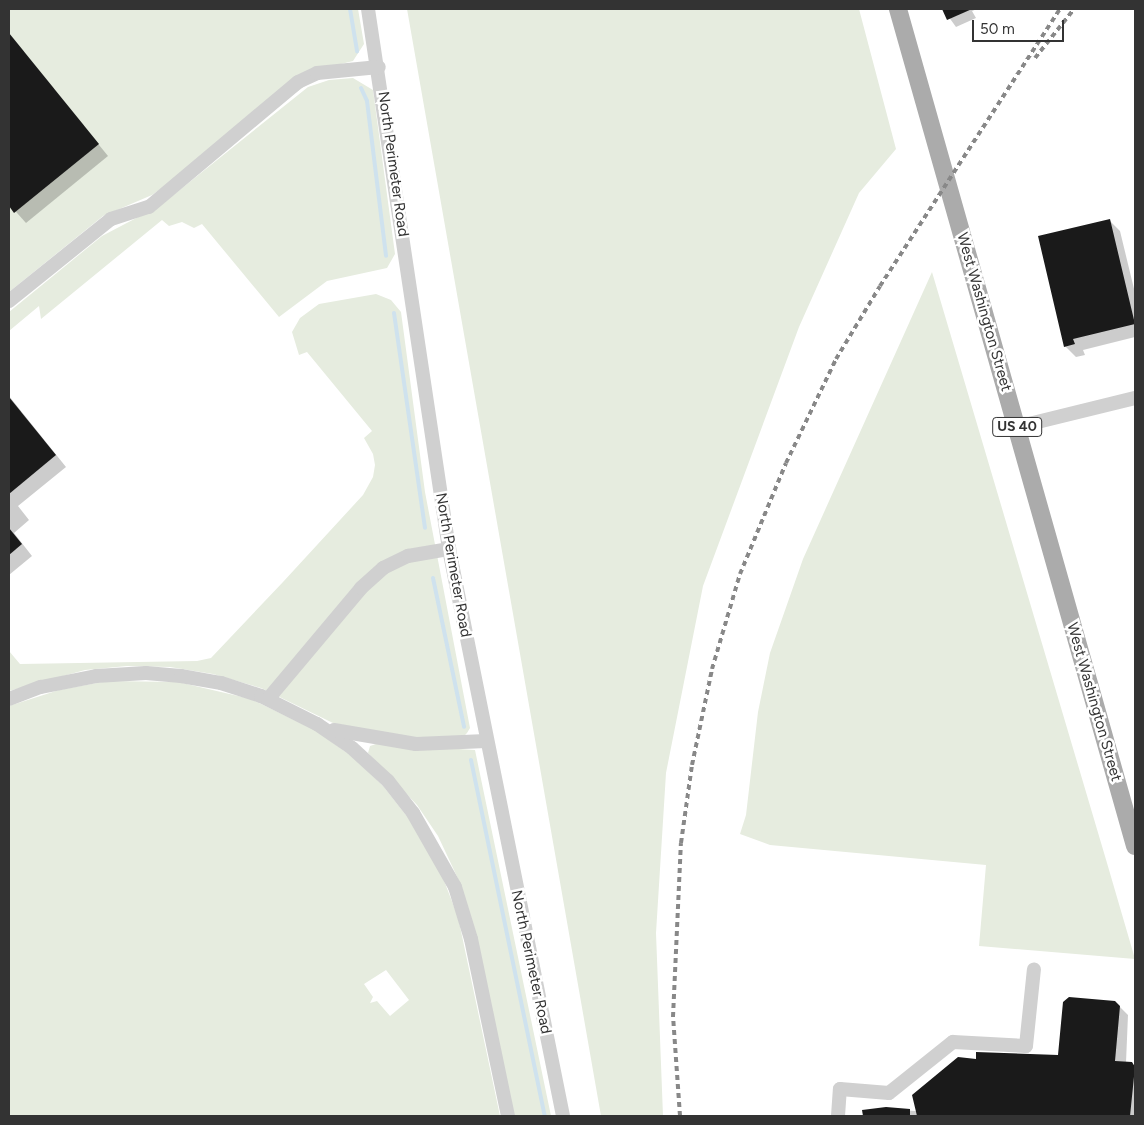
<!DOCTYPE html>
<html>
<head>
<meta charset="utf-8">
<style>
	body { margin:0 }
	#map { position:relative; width:1144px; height:1125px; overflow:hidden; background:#fff; font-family:Figtree,sans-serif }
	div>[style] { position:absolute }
	.green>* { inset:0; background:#e6ecdf }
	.shadow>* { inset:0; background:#0003 }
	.stream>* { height:4px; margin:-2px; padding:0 2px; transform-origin:2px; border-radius:2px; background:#cfe2ee }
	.building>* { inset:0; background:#1a1a1a }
	.minor>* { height:14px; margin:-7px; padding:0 7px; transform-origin:7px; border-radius:7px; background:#d0d0d0 }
	.major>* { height:18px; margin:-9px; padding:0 9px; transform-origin:9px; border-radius:9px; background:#ababab }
	.rail>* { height:4px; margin-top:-2px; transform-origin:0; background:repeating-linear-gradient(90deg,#888 0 5px,transparent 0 9px) }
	span { translate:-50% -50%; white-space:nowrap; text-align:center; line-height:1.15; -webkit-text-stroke:5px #fff; paint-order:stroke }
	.shield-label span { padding:1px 4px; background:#fff; border:1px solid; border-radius:4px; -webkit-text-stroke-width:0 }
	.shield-label { font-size:14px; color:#333; font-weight:700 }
	.street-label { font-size:15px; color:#333 }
	.frame { position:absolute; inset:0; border:10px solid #333; pointer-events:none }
	.scale { position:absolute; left:972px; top:20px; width:92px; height:22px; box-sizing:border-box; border:2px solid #333; border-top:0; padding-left:6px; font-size:15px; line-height:18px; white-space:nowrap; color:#333; -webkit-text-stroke:4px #fff; paint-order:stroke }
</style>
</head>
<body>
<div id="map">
	<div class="green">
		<i style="clip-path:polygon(9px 9px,358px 9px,364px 44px,353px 61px,333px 66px,152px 195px,103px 216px,9px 292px)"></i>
		<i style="clip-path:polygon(407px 9px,859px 9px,896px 149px,859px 193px,799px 327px,703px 586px,666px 773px,656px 933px,663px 1116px,601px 1116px)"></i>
		<i style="clip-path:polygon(353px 78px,373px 90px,395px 254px,387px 268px,327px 281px,279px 317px,202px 224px,194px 228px,182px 222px,169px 226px,162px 220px,41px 319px,39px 306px,9px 331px,9px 312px,102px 236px,161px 205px,308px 87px,329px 80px)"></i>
		<i style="clip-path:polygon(932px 272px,1107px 863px,1135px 959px,979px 946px,986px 865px,770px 845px,740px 834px,746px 815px,758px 712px,770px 653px,803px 559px)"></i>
		<i style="clip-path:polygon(376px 294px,391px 300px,401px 312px,425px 492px,470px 728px,467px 733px,461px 739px,415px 739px,333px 723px,261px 688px,213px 674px,170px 667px,127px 666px,85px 670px,9px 691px,9px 651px,20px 664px,197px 661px,211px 658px,283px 582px,363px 495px,373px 477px,375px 465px,373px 454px,364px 438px,372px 431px,307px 352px,299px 355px,292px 332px,300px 318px,319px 304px)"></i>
		<i style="clip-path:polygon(evenodd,108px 681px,178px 682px,251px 699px,315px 730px,354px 758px,384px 787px,409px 819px,443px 878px,458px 917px,500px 1116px,9px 1116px,9px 706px,59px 690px,108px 681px,386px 970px,409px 1000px,390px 1016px,377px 1001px,370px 1003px,373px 997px,364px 984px,386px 970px)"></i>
		<i style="clip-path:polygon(376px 744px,475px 750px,551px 1116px,514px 1116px,477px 937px,461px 885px,438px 836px,417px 805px,368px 753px,370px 746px)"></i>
	</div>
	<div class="shadow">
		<i style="clip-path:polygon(943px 9px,977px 9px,972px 11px,976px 18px,956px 27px)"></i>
		<i style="clip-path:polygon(12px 38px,108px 156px,26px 223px,9px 204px,9px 40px)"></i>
		<i style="clip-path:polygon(1109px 220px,1120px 231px,1135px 293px,1135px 337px,1083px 350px,1085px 355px,1076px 357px,1065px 346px)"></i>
		<i style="clip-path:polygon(9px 396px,66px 467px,18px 506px,29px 520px,14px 533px,32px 556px,9px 575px)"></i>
		<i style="clip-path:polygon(1117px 1004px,1128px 1015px,1126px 1063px,1135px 1068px,1135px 1116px,881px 1116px,882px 1109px,916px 1111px,977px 1060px,1059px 1057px)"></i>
	</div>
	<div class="stream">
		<i style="left:350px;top:9px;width:43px;rotate:80.5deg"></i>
		<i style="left:361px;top:88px;width:14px;rotate:65deg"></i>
		<i style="left:367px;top:101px;width:156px;rotate:83deg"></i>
		<i style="left:394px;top:313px;width:217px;rotate:81.8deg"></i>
		<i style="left:433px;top:578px;width:152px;rotate:78.2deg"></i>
		<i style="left:471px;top:760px;width:364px;rotate:78.3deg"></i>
	</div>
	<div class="building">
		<i style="clip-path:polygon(942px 9px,972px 9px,947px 20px)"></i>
		<i style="clip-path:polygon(9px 33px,99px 144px,14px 213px,9px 206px)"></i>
		<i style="clip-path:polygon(1110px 219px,1135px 324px,1073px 339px,1075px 344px,1064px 347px,1038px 236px)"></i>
		<i style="clip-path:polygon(9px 397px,56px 455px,9px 494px)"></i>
		<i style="clip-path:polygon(9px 528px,22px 544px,9px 555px)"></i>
		<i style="clip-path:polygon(1069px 997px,1115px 1001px,1120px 1006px,1115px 1061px,1132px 1062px,1135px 1067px,1130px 1116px,917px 1116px,912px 1095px,958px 1057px,976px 1059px,976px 1052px,1058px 1055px,1063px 1002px)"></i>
		<i style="clip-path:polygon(886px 1107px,910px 1109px,910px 1116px,863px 1116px,862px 1110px)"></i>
	</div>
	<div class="minor">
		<i style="left:368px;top:9px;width:546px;rotate:81.47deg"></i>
		<i style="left:449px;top:549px;width:578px;rotate:78.63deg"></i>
		<i style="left:9px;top:301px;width:131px;rotate:-38.8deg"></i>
		<i style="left:111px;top:219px;width:40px;rotate:-18deg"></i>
		<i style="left:149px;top:207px;width:194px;rotate:-40deg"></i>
		<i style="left:298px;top:82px;width:21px;rotate:-25deg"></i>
		<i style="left:317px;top:73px;width:62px;rotate:-5.5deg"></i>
		<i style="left:1017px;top:427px;width:122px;rotate:-13.8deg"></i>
		<i style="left:9px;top:699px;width:34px;rotate:-21deg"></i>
		<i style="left:41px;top:687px;width:56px;rotate:-11.3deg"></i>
		<i style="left:96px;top:676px;width:50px;rotate:-3.4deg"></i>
		<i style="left:146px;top:673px;width:35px;rotate:5deg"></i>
		<i style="left:181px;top:676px;width:41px;rotate:9.9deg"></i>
		<i style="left:221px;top:683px;width:42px;rotate:18deg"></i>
		<i style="left:261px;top:696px;width:63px;rotate:26.6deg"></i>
		<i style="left:317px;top:724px;width:42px;rotate:34.4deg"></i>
		<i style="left:352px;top:748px;width:49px;rotate:42.5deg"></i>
		<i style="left:388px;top:781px;width:41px;rotate:52deg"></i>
		<i style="left:413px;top:813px;width:85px;rotate:60.4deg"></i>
		<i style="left:455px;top:887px;width:54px;rotate:72.9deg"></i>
		<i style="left:471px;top:939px;width:181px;rotate:78.2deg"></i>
		<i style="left:268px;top:699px;width:145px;rotate:-50deg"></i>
		<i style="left:361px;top:588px;width:30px;rotate:-42deg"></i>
		<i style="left:383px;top:568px;width:28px;rotate:-26deg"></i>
		<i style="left:408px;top:556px;width:42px;rotate:-9.7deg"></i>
		<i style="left:334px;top:730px;width:83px;rotate:9.7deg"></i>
		<i style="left:416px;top:744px;width:70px;rotate:-2.5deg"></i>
		<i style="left:838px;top:1116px;width:27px;rotate:-86deg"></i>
		<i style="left:840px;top:1089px;width:49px;rotate:4.7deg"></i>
		<i style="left:889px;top:1093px;width:82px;rotate:-38.6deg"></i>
		<i style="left:953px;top:1042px;width:73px;rotate:3.1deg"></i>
		<i style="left:1026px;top:1046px;width:77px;rotate:-84.1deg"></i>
	</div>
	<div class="major">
		<i style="left:898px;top:9px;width:870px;rotate:74.19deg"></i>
	</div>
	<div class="rail">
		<i style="left:1035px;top:58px;width:63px;rotate:-51.5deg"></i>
		<i style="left:680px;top:1116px;width:99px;rotate:-94deg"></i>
		<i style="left:673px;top:1017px;width:174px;rotate:-87.4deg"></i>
		<i style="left:681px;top:843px;width:79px;rotate:-82deg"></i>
		<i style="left:692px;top:765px;width:98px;rotate:-78.2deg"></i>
		<i style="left:712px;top:669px;width:99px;rotate:-73.6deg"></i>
		<i style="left:740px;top:574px;width:120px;rotate:-67.5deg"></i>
		<i style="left:786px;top:463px;width:115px;rotate:-64.3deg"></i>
		<i style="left:836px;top:359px;width:85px;rotate:-58.9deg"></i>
		<i style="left:880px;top:286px;width:330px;rotate:-57deg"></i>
	</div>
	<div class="shield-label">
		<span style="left:1017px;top:427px">US 40</span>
	</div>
	<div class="street-label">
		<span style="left:393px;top:164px;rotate:82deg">North Perimeter Road</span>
		<span style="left:984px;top:312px;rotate:74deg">West Washington Street</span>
		<span style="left:453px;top:565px;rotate:80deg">North Perimeter Road</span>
		<span style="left:1094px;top:702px;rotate:74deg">West Washington Street</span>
		<span style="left:531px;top:962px;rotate:78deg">North Perimeter Road</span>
	</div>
	<div class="frame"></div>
	<div class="scale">50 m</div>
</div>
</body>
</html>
